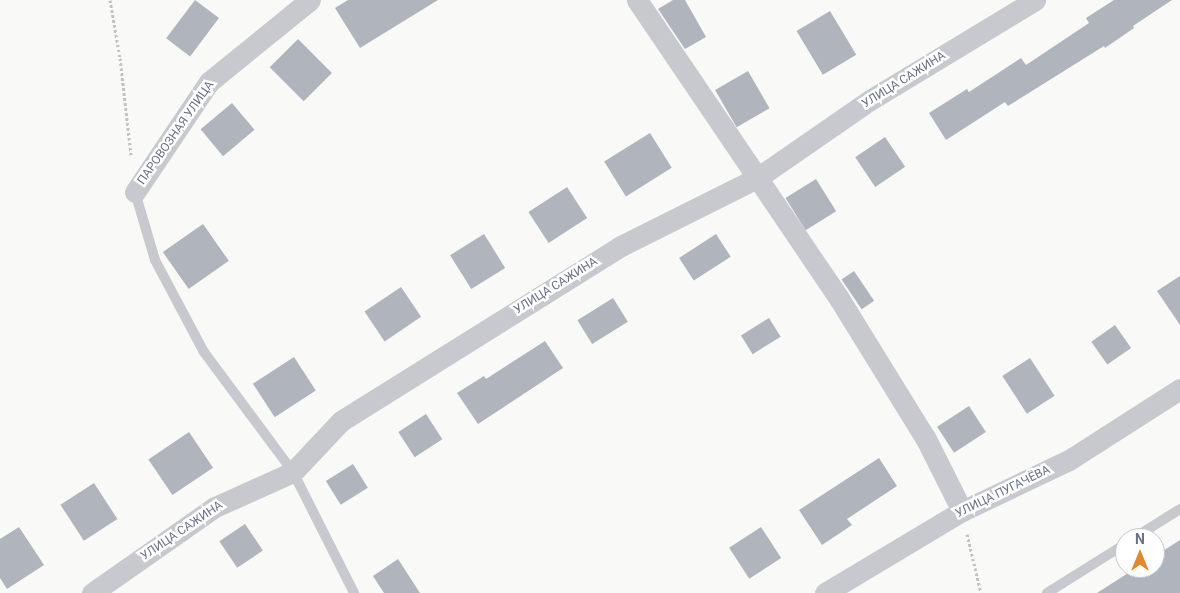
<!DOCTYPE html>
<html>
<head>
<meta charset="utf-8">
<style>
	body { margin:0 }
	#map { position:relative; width:1180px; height:593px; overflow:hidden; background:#f9f9f7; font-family:Roboto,sans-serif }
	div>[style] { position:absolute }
	.building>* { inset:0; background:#b0b4bd; transform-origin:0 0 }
	.path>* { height:3px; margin-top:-1.5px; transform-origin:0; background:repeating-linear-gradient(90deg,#c1c2c5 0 2.5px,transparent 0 5px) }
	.lane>* { height:10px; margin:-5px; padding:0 5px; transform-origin:5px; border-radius:5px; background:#c7c9ce }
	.street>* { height:21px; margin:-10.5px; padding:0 10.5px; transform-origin:10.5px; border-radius:10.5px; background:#c7c9ce }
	span { translate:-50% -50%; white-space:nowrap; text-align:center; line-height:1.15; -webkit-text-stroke:5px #fff; paint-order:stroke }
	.street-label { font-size:12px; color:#697288 }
	.north { position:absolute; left:1115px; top:528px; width:50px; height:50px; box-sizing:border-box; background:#fff; border:1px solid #c3c7cf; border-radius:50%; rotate:0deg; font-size:14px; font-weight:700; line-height:20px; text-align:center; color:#697288 }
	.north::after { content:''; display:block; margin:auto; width:18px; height:22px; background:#e2882e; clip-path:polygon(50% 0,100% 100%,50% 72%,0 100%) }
</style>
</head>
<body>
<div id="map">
	<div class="building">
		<i style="left:195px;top:0;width:30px;height:48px;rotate:37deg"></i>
		<i style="clip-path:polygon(348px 0,438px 0,360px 48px,335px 8px)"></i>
		<i style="clip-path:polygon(673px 0,685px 0,706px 37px,685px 49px,658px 9px)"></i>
		<i style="clip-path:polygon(1114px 0,1172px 0,1133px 26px,1134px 28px,1105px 48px,1104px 46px,1008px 106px,1005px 102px,946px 140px,929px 113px,967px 89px,969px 92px,1021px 58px,1026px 65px,1089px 23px,1086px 18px)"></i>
		<i style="left:830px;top:11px;width:51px;height:39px;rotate:59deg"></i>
		<i style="left:298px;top:39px;width:48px;height:40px;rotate:45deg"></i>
		<i style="left:748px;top:71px;width:43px;height:38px;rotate:60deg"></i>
		<i style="left:232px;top:103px;width:35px;height:41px;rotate:50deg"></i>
		<i style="left:650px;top:133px;width:41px;height:54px;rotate:58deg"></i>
		<i style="left:885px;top:137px;width:36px;height:36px;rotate:56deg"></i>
		<i style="left:816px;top:179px;width:38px;height:36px;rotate:58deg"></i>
		<i style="left:567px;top:187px;width:37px;height:46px;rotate:57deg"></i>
		<i style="left:203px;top:224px;width:45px;height:49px;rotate:55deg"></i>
		<i style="left:484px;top:234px;width:40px;height:40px;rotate:58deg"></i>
		<i style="left:716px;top:234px;width:27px;height:44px;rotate:57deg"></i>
		<i style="left:854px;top:271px;width:36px;height:15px;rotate:56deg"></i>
		<i style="clip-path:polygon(1180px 276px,1180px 325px,1157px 291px)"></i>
		<i style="left:401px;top:287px;width:36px;height:44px;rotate:56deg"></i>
		<i style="left:613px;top:298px;width:28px;height:42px;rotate:58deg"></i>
		<i style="left:769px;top:318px;width:22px;height:33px;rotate:58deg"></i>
		<i style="left:1115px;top:325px;width:28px;height:29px;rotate:55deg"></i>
		<i style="clip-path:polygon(545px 341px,563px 368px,478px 424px,457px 393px,484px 376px,486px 379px)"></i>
		<i style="left:294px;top:357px;width:40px;height:49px;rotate:57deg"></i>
		<i style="left:1030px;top:358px;width:45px;height:33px;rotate:57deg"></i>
		<i style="left:969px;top:406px;width:31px;height:38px;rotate:57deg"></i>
		<i style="left:426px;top:414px;width:30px;height:33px;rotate:57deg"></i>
		<i style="left:189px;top:432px;width:43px;height:49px;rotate:56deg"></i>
		<i style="clip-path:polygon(879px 458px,897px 486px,847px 519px,852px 525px,822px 545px,799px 510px)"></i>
		<i style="left:353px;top:464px;width:28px;height:32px;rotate:58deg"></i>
		<i style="left:94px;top:483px;width:43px;height:40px;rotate:57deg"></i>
		<i style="left:245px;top:524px;width:32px;height:31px;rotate:56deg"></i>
		<i style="clip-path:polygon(19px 527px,44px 565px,7px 589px,0 578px,0 539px)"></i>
		<i style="left:761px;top:527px;width:37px;height:38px;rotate:57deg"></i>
		<i style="clip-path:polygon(1180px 540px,1180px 593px,1097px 593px,1136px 568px,1155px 568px,1155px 556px)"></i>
		<i style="clip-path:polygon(398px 559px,420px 593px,384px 593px,373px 576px)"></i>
	</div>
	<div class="path">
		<i style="left:110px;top:0;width:59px;rotate:80.2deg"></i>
		<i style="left:120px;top:58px;width:98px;rotate:83.5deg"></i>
		<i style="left:967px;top:534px;width:61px;rotate:76.7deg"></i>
	</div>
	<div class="lane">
		<i style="left:135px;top:192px;width:71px;rotate:73.6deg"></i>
		<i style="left:155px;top:260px;width:104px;rotate:62deg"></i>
		<i style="left:204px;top:352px;width:149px;rotate:53.4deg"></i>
		<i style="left:293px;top:472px;width:136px;rotate:63.2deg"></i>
		<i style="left:1134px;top:538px;width:54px;rotate:-32.2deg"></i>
		<i style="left:1047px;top:593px;width:92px;rotate:-32.1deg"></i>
	</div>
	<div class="street">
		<i style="left:637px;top:0;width:362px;rotate:55.9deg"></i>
		<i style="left:840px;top:300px;width:163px;rotate:58.3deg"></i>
		<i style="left:926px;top:439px;width:80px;rotate:63.4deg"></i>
		<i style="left:135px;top:192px;width:133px;rotate:-56.1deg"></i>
		<i style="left:209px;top:82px;width:130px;rotate:-39.1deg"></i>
		<i style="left:92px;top:593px;width:150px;rotate:-35deg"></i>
		<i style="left:215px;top:507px;width:85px;rotate:-24.2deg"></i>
		<i style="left:293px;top:472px;width:70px;rotate:-46.7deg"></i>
		<i style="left:341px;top:421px;width:328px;rotate:-32deg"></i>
		<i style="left:619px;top:247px;width:154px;rotate:-26.6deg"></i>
		<i style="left:757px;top:178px;width:137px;rotate:-34.6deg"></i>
		<i style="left:870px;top:100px;width:193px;rotate:-31.2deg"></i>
		<i style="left:825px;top:593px;width:160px;rotate:-30.9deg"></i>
		<i style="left:962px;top:511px;width:119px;rotate:-25.5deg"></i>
		<i style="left:1069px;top:460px;width:132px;rotate:-32.6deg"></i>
	</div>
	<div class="street-label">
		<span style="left:904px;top:80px;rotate:-32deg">УЛИЦА САЖИНА</span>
		<span style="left:176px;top:133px;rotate:-55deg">ПАРОВОЗНАЯ УЛИЦА</span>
		<span style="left:556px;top:286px;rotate:-32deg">УЛИЦА САЖИНА</span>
		<span style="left:1003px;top:492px;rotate:-26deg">УЛИЦА ПУГАЧЁВА</span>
		<span style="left:182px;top:531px;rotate:-34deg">УЛИЦА САЖИНА</span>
	</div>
	<div class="north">N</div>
</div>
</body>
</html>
